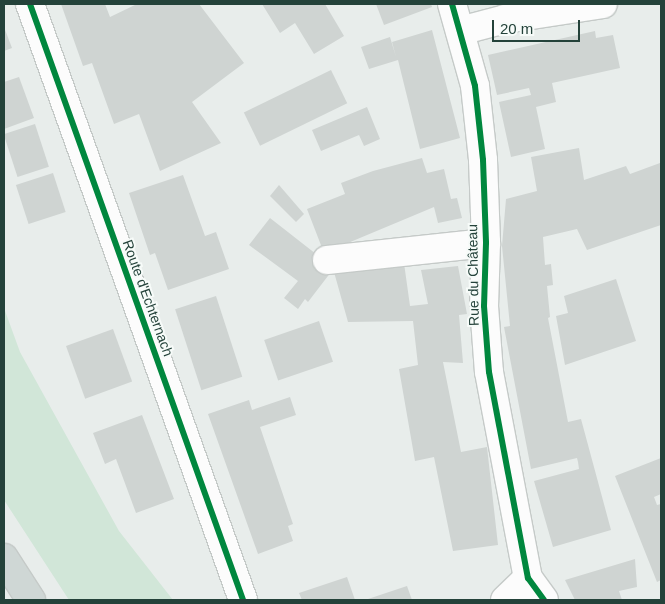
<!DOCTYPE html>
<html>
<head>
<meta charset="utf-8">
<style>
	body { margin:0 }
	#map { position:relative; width:665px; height:604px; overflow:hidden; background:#e8edeb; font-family:Helvetica,sans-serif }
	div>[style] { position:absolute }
	.green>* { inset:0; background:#d1e6d8 }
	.building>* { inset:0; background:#cfd4d2; transform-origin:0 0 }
	.roads { filter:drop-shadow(1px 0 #c5cac8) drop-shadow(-1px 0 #c5cac8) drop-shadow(0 1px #c5cac8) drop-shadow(0 -1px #c5cac8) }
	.minor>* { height:28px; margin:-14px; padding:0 14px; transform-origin:14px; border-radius:14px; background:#fcfcfc }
	.major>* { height:28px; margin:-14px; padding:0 14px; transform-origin:14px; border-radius:14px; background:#cfd7d5 }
	.cycleway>* { height:6px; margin:-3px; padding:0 3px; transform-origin:3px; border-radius:3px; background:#00873e }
	span { translate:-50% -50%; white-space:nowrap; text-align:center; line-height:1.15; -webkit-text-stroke:4px #f7fbf9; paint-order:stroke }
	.street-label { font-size:14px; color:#24423a }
	.frame { position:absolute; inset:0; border:5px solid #24423a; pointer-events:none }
	.scale { position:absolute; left:492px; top:20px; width:88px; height:22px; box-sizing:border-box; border:2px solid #24423a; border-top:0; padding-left:6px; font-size:15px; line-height:18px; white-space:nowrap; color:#24423a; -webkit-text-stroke:4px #f7fbf9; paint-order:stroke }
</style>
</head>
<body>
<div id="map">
	<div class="green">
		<i style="clip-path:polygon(4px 308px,20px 352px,119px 531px,173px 600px,69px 600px,4px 500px)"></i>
	</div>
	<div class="building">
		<i style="clip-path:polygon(61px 4px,105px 4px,110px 17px,137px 4px,199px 4px,244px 63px,192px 102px,221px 143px,160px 171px,139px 114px,114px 124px,92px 63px,83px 66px)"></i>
		<i style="clip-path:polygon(262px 4px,325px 4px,344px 36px,314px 54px,295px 23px,280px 33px)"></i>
		<i style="clip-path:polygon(376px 4px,431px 4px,432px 7px,384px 25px)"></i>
		<i style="clip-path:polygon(4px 27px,12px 48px,4px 51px)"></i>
		<i style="clip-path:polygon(432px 30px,460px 138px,420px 149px,398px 60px,369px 69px,361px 47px,390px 37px,396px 57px,392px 42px)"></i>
		<i style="clip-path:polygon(595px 31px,596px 38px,613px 35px,620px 68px,552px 83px,556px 102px,536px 107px,545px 149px,511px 157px,499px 102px,531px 95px,529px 88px,497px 95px,488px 55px)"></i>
		<i style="left:331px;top:70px;width:37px;height:97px;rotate:64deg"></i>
		<i style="clip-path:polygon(19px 77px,34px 118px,4px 129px,4px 82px)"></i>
		<i style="clip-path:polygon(367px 107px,380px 139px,364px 146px,359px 135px,321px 151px,312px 130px)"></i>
		<i style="left:35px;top:124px;width:45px;height:33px;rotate:72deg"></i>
		<i style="clip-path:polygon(579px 148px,584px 180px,626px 166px,630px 174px,660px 163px,661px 225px,587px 250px,577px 229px,543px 237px,545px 265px,551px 264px,553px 285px,547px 286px,550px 317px,548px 318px,568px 422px,581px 419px,611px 530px,553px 547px,534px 481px,579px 469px,578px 462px,577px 458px,531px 469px,504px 327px,510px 326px,502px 246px,506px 199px,537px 191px,531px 157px)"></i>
		<i style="clip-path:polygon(422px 158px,427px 173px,444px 169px,451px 199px,457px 198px,462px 218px,438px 223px,434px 207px,324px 253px,307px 209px,345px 194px,341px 183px,373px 171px)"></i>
		<i style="left:53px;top:173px;width:41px;height:39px;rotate:72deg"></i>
		<i style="clip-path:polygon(183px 175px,205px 236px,216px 232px,229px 269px,168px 290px,155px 253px,150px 255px,129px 193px)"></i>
		<i style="clip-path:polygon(279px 185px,304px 214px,296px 222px,270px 196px)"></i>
		<i style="clip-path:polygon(270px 218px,316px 254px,331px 272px,308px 302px,305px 299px,298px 309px,284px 298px,298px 281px,249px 245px)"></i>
		<i style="clip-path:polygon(404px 263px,410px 306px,428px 304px,421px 270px,458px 266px,467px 314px,459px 315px,463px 363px,443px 362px,461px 452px,487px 447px,498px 545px,453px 551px,434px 457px,415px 461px,399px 369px,418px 365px,413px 321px,348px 322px,334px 272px)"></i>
		<i style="clip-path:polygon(616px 279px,636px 341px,565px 365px,556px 316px,568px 313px,564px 296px)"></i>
		<i style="left:216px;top:296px;width:85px;height:43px;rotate:72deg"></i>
		<i style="left:319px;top:321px;width:43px;height:58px;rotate:71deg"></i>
		<i style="left:113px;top:329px;width:56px;height:50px;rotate:70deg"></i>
		<i style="clip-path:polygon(290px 397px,296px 415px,260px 427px,293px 524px,288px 526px,293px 541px,258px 554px,208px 414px,249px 400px,252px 410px)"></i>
		<i style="clip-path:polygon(142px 415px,174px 499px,136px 513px,116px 459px,105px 464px,93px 433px)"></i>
		<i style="clip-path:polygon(661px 458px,661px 494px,654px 497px,657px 505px,661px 504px,661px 580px,657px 582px,615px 476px)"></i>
		<i style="clip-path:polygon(635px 559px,637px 587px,619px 591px,622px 600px,575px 600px,565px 580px)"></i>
		<i style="clip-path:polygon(347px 577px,355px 600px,302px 600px,299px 593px)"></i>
		<i style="clip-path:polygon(407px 586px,412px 600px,365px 600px)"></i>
	</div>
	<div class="roads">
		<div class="minor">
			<i style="left:30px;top:4px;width:633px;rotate:70.33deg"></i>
			<i style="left:452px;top:4px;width:85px;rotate:74.3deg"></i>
			<i style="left:475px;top:86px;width:74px;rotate:83.8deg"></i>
			<i style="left:483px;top:160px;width:83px;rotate:87.9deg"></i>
			<i style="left:486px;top:243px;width:63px;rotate:91.8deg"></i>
			<i style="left:484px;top:306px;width:66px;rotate:85.7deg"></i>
			<i style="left:489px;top:372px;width:210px;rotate:79.3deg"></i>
			<i style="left:528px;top:578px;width:27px;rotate:54deg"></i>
			<i style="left:460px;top:31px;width:47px;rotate:-14.9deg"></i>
			<i style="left:505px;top:19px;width:99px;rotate:-8.7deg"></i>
			<i style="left:327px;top:260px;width:160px;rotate:-6.1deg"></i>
			<i style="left:505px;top:600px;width:32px;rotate:-44deg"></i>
		</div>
		<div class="major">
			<i style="left:4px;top:558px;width:50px;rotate:57.3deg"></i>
		</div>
	</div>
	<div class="cycleway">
		<i style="left:30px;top:4px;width:633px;rotate:70.33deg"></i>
		<i style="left:452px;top:4px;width:85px;rotate:74.3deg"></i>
		<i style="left:475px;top:86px;width:74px;rotate:83.8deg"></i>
		<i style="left:483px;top:160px;width:83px;rotate:87.9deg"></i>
		<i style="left:486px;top:243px;width:63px;rotate:91.8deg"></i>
		<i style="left:484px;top:306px;width:66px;rotate:85.7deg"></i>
		<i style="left:489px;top:372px;width:210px;rotate:79.3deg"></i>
		<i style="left:528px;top:578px;width:27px;rotate:54deg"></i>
	</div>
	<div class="street-label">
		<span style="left:473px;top:275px;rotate:-91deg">Rue du Château</span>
		<span style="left:148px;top:298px;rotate:70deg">Route d'Echternach</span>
	</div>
	<div class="frame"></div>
	<div class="scale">20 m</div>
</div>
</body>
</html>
